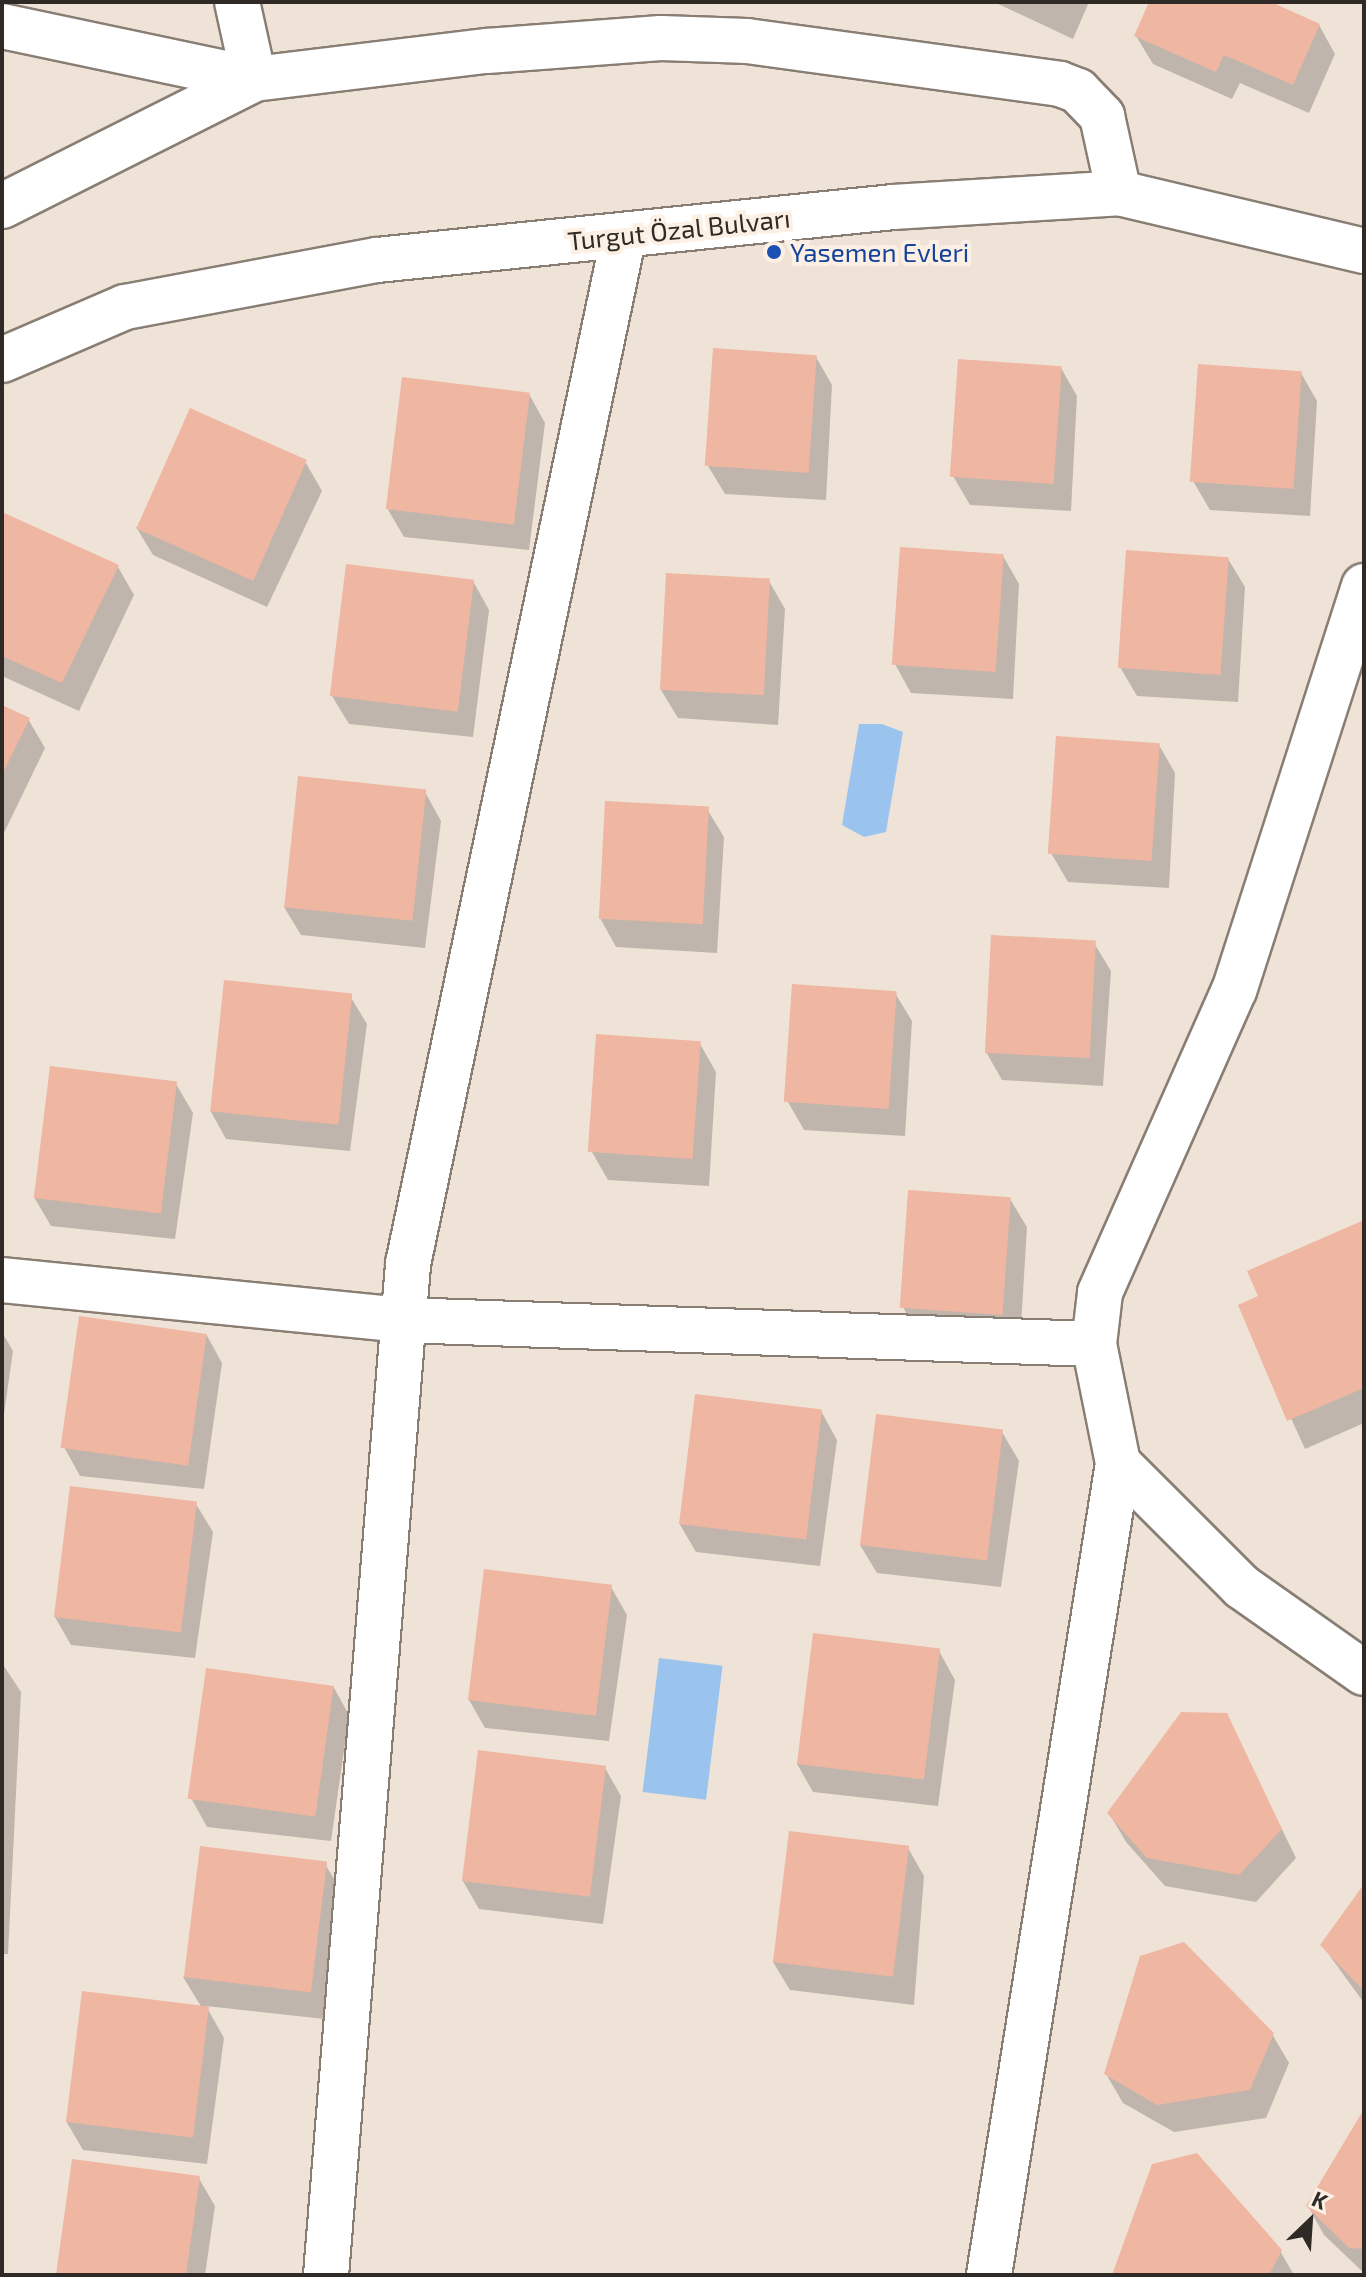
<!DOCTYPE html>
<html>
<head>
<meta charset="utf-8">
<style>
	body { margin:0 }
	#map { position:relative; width:1366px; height:2277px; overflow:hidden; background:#efe3d7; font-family:"Exo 2",sans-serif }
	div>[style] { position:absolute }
	.water>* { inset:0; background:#9ac4ed; transform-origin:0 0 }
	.shadow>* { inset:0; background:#0003 }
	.building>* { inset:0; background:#efb6a2; transform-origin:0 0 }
	.roads { filter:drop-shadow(2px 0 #897e74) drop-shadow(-2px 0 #897e74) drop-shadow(0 2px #897e74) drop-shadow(0 -2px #897e74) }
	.minor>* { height:44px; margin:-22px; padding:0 22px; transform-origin:22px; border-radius:22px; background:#fff }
	.tertiary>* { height:44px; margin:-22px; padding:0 22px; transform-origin:22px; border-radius:22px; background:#fff }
	.dots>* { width:22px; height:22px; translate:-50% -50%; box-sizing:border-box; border:4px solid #fcf0e5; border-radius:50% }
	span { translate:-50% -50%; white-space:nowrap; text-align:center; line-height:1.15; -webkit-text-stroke:8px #fcf0e5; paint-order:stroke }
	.street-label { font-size:26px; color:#2f2a26 }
	.transit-label { font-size:26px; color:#164399 }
	.left { translate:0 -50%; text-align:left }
	.frame { position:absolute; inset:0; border:4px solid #2f2a26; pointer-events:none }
	.north { position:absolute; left:1270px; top:2181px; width:80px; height:80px; -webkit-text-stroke:6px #fcf0e5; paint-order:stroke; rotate:25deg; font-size:22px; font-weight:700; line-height:32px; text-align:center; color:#2f2a26 }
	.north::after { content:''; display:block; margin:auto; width:28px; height:36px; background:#2f2a26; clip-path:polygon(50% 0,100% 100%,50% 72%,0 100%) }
</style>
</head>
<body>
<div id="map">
	<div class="water">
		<i style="clip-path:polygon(859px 724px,882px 724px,903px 732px,886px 832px,864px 837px,842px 825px)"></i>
		<i style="left:659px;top:1658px;width:64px;height:135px;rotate:7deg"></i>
	</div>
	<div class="shadow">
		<i style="clip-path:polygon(994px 2px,1089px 2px,1073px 39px)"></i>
		<i style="clip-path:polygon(1151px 2px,1270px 2px,1319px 25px,1335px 54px,1309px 113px,1240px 83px,1232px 99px,1153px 64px,1136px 36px)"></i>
		<i style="clip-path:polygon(816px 357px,832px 385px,826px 500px,725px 494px,708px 466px)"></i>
		<i style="clip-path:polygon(1061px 368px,1077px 396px,1071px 511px,970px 505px,953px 476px)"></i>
		<i style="clip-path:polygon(1301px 373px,1317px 401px,1310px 516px,1210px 510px,1193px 481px)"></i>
		<i style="clip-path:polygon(529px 394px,545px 423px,529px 550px,404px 537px,387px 508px)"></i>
		<i style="clip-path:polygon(306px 463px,322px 491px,267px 607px,153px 555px,136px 527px)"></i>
		<i style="clip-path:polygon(2px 516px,118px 567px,134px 595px,79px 711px,2px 676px)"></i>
		<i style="clip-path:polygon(1003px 556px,1019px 584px,1013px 699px,911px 693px,895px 664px)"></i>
		<i style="clip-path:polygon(1228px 559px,1245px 587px,1238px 702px,1137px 696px,1120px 667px)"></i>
		<i style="clip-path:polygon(473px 581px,489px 610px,473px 737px,349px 724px,332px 696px)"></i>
		<i style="clip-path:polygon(769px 581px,785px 609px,778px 725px,678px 718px,661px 690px)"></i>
		<i style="clip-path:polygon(2px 707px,28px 719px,45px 748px,2px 837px)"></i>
		<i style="clip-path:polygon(1159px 745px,1175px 773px,1169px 888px,1068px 882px,1051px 853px)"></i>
		<i style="clip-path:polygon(425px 792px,441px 821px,425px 948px,301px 935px,284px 907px)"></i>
		<i style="clip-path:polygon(707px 809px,724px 837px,717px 953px,616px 947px,600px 918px)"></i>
		<i style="clip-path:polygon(1094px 943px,1111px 971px,1103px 1086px,1002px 1080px,986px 1052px)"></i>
		<i style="clip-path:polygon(895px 993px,912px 1021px,905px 1136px,804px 1130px,788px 1102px)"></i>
		<i style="clip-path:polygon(350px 996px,367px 1024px,350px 1151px,226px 1139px,210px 1110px)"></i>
		<i style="clip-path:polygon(700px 1044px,716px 1072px,709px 1186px,608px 1180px,592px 1152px)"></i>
		<i style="clip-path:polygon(176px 1084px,193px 1113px,175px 1239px,51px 1226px,34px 1197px)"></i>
		<i style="clip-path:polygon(1010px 1199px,1027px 1227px,1020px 1342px,919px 1336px,903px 1307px)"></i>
		<i style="clip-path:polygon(1364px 1223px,1364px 1423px,1305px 1449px,1240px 1306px,1260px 1297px)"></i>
		<i style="clip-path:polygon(2px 1332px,13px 1351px,2px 1428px)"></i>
		<i style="clip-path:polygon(206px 1334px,222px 1363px,204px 1489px,80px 1476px,64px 1447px)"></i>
		<i style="clip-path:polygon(821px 1411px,837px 1440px,820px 1566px,696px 1552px,679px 1523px)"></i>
		<i style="clip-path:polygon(1002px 1432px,1019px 1461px,1001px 1587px,877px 1573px,860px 1545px)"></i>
		<i style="clip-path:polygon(196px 1504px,213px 1532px,195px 1658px,71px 1645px,55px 1617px)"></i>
		<i style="clip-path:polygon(611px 1587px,627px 1615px,609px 1741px,485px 1728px,469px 1700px)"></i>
		<i style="clip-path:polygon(939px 1651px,955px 1680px,938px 1806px,813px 1792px,797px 1764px)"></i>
		<i style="clip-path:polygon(2px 1663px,21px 1692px,8px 1954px,2px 1954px)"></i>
		<i style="clip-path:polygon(333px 1686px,349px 1715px,331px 1841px,207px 1827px,191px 1798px)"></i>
		<i style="clip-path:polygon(1226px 1715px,1296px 1858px,1256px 1902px,1165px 1886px,1126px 1842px,1109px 1813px)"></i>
		<i style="clip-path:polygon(605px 1768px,621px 1796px,603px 1924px,479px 1909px,463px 1881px)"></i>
		<i style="clip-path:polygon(908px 1848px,924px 1876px,914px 2005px,790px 1990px,773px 1962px)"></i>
		<i style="clip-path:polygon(325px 1864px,342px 1892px,324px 2019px,206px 2006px,224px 2038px,207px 2164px,83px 2150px,66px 2121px,202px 2008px,183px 1977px)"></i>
		<i style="clip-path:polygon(1364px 1887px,1364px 2003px,1322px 1945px)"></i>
		<i style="clip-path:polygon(1272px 2034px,1289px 2063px,1266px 2118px,1174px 2132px,1123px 2103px,1106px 2074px)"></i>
		<i style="clip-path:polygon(1364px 2113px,1364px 2273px,1324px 2235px,1308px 2206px)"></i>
		<i style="clip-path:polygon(198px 2177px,215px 2206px,205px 2275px,58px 2275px)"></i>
		<i style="clip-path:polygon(1280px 2251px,1294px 2275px,1114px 2275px)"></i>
	</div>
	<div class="building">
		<i style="clip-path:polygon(1149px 2px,1271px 2px,1320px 24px,1293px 85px,1224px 55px,1216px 72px,1134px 36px)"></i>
		<i style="left:713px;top:348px;width:104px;height:118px;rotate:4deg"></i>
		<i style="left:958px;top:359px;width:104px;height:118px;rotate:4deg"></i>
		<i style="left:1198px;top:364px;width:104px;height:118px;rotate:4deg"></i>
		<i style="left:402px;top:377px;width:129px;height:133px;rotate:7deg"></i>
		<i style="left:190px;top:408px;width:128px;height:132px;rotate:24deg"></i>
		<i style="clip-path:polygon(2px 512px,119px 565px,62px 683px,2px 656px)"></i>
		<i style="left:900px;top:547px;width:104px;height:118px;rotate:4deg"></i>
		<i style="left:1126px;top:550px;width:103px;height:118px;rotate:4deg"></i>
		<i style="left:346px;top:564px;width:129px;height:133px;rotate:7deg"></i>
		<i style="left:666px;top:573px;width:104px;height:117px;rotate:3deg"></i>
		<i style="clip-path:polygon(2px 705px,30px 718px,2px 775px)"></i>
		<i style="left:1056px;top:736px;width:104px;height:118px;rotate:4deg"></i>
		<i style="left:298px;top:776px;width:129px;height:132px;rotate:6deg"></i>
		<i style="left:605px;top:801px;width:104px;height:118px;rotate:3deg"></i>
		<i style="left:991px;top:935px;width:105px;height:118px;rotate:3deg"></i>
		<i style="left:224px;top:980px;width:129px;height:132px;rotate:6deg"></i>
		<i style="left:792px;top:984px;width:105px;height:118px;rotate:4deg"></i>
		<i style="left:596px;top:1034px;width:105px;height:118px;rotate:4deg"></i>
		<i style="left:50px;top:1066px;width:128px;height:133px;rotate:7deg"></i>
		<i style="left:908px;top:1190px;width:103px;height:118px;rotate:4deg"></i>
		<i style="clip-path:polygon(1364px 1220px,1364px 1388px,1287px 1421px,1238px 1305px,1258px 1296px,1247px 1271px)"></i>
		<i style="left:79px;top:1316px;width:129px;height:133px;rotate:8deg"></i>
		<i style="left:695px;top:1394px;width:128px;height:131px;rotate:7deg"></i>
		<i style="left:876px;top:1414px;width:128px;height:132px;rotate:7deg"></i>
		<i style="left:70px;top:1486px;width:128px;height:132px;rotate:7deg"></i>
		<i style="left:484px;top:1569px;width:129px;height:132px;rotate:7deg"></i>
		<i style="left:813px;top:1633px;width:128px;height:132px;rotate:7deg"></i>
		<i style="left:206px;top:1668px;width:129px;height:132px;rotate:8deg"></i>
		<i style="clip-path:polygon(1181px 1712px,1227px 1713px,1282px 1829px,1239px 1875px,1147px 1858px,1107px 1813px)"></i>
		<i style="left:478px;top:1750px;width:129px;height:132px;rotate:7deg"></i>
		<i style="left:789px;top:1831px;width:121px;height:132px;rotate:7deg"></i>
		<i style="left:200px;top:1846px;width:128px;height:132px;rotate:7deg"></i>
		<i style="clip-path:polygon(1364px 1884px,1364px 1991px,1320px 1945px)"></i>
		<i style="clip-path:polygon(1184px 1942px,1274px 2033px,1250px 2090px,1157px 2105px,1104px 2074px,1140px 1956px)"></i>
		<i style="left:82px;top:1991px;width:128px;height:132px;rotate:7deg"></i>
		<i style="clip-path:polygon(1364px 2109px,1364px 2249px,1349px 2248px,1306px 2206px)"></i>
		<i style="clip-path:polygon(1197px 2153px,1282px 2250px,1269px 2275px,1112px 2275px,1152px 2164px)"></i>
		<i style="clip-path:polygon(72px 2159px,200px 2176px,186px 2275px,56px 2275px)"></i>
	</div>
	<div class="roads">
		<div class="minor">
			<i style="left:2px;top:26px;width:258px;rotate:11.9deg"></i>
			<i style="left:254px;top:79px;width:79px;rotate:-102.4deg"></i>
			<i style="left:2px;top:1280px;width:402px;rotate:5.7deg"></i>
			<i style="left:402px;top:1320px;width:692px;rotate:1.99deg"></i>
			<i style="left:326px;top:2275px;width:1014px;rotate:-85.36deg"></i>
			<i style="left:408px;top:1264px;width:1051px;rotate:-78.15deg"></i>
			<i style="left:989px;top:2275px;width:822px;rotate:-80.97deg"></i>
		</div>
		<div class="tertiary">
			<i style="left:2px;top:206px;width:282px;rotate:-26.7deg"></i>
			<i style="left:254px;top:79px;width:235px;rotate:-6.9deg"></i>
			<i style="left:487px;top:51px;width:174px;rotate:-4.3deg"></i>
			<i style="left:661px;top:38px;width:86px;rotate:2deg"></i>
			<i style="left:747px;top:41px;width:316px;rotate:7.8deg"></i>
			<i style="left:1060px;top:84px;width:19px;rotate:21deg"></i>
			<i style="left:1078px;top:91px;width:35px;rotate:46deg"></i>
			<i style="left:1102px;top:116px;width:79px;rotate:77.6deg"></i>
			<i style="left:2px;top:360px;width:134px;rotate:-23.3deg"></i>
			<i style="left:125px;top:307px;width:256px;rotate:-10.6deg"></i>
			<i style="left:377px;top:260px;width:519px;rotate:-5.86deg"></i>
			<i style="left:893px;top:207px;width:226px;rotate:-3.5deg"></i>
			<i style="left:1119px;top:193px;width:252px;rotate:13.3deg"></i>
			<i style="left:1364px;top:586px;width:424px;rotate:107.8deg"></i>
			<i style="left:1234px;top:990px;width:331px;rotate:113.9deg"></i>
			<i style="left:1100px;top:1293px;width:51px;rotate:96.7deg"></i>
			<i style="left:1094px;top:1344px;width:121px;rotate:78.6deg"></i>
			<i style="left:1118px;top:1463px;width:175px;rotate:45deg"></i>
			<i style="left:1242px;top:1587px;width:149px;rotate:35.2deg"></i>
		</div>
	</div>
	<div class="dots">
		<i style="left:774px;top:252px;background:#1a4fb4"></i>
	</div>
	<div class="street-label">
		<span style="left:679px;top:229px;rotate:-6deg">Turgut Özal Bulvarı</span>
	</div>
	<div class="transit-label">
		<span class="left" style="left:790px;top:252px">Yasemen Evleri</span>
	</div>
	<div class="frame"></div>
	<div class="north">K</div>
</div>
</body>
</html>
